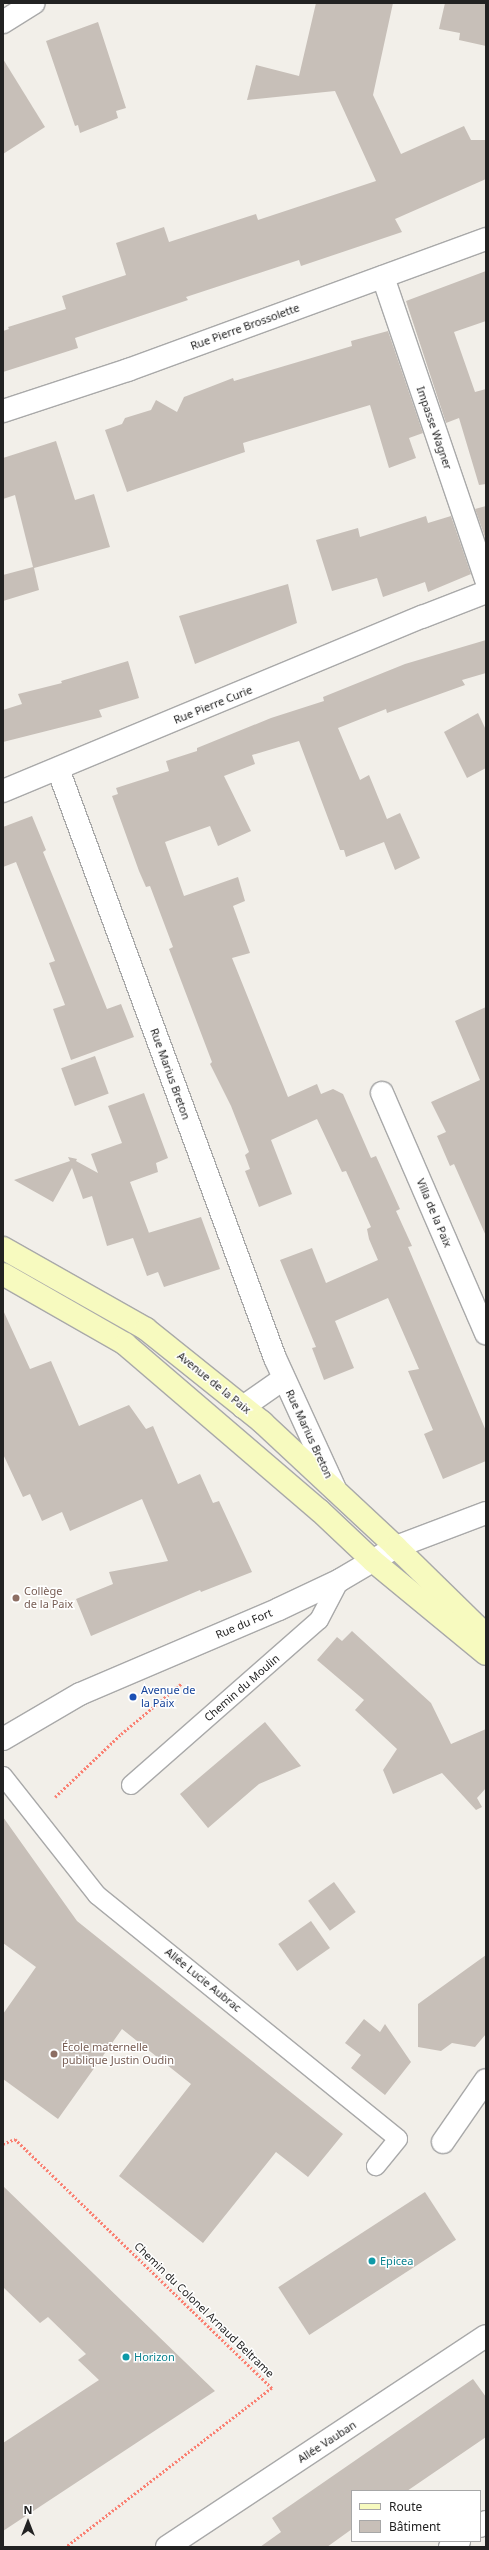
<!DOCTYPE html>
<html>
<head>
<meta charset="utf-8">
<style>
	body { margin:0 }
	#map { position:relative; width:489px; height:2550px; overflow:hidden; background:#f2efe9; font-family:"Noto Sans",sans-serif }
	div>[style] { position:absolute }
	.building>* { inset:0; background:#c7bfb8; transform-origin:0 0 }
	.path>* { height:2.5px; margin-top:-1.25px; transform-origin:0; background:repeating-linear-gradient(90deg,#fa8072 0 2px,transparent 0 4px) }
	.roads { filter:drop-shadow(1px 0 #a9a9a9) drop-shadow(-1px 0 #a9a9a9) drop-shadow(0 1px #a9a9a9) drop-shadow(0 -1px #a9a9a9) }
	.service>* { height:18px; margin:-9px; padding:0 9px; transform-origin:9px; border-radius:9px; background:#fff }
	.pedestrian>* { height:22px; margin:-11px; padding:0 11px; transform-origin:11px; border-radius:11px; background:#fff }
	.minor>* { height:22px; margin:-11px; padding:0 11px; transform-origin:11px; border-radius:11px; background:#fff }
	.tertiary>* { height:22px; margin:-11px; padding:0 11px; transform-origin:11px; border-radius:11px; background:#fff }
	.secondary>* { height:22px; margin:-11px; padding:0 11px; transform-origin:11px; border-radius:11px; background:#f7fabf }
	.dots>* { width:11px; height:11px; translate:-50% -50%; box-sizing:border-box; border:2px solid #fff; border-radius:50% }
	span { translate:-50% -50%; white-space:nowrap; text-align:center; line-height:1.15; -webkit-text-stroke:3px #fff; paint-order:stroke }
	.street-label { font-size:11px; color:#222 }
	.education-label { font-size:11px; color:#785e54 }
	.left { translate:0 -50%; text-align:left }
	.transit-label { font-size:11px; color:#164399 }
	.culture-label { font-size:11px; color:#0d838f }
	.frame { position:absolute; inset:0; border:4px solid #222; pointer-events:none }
	.legend { position:absolute; left:351px; top:2490px; width:130px; height:52px; box-sizing:border-box; background:#fff; border:1px solid #a7a7a7; margin:0; padding:5px 7px; list-style:none; font-size:12px; color:#222 }
	.legend li { display:flex; align-items:center; gap:8px; height:20px }
	.legend b { width:20px; border:1px solid #a7a7a7 }
	.north { position:absolute; left:8px; top:2502px; width:40px; height:40px; -webkit-text-stroke:3px #fff; paint-order:stroke; rotate:0deg; font-size:11px; font-weight:700; line-height:16px; text-align:center; color:#222 }
	.north::after { content:''; display:block; margin:auto; width:14px; height:18px; background:#222; clip-path:polygon(50% 0,100% 100%,50% 72%,0 100%) }
</style>
</head>
<body>
<div id="map">
	<div class="building">
		<i style="clip-path:polygon(316px 3px,393px 3px,373px 95px,401px 154px,464px 126px,471px 140px,486px 140px,486px 179px,395px 219px,402px 232px,301px 266px,299px 260px,186px 297px,188px 300px,75px 338px,78px 348px,3px 372px,3px 331px,9px 329px,8px 327px,66px 309px,62px 296px,126px 275px,116px 243px,164px 227px,169px 242px,256px 214px,258px 220px,376px 181px,335px 91px,247px 100px,256px 65px,299px 76px)"></i>
		<i style="clip-path:polygon(445px 3px,486px 3px,486px 46px,459px 40px,460px 33px,439px 29px)"></i>
		<i style="clip-path:polygon(98px 22px,126px 108px,116px 111px,118px 118px,80px 133px,78px 125px,75px 126px,46px 41px)"></i>
		<i style="clip-path:polygon(3px 59px,45px 127px,3px 154px)"></i>
		<i style="clip-path:polygon(486px 271px,486px 321px,454px 332px,475px 392px,486px 389px,486px 484px,479px 485px,459px 418px,446px 423px,406px 301px)"></i>
		<i style="clip-path:polygon(388px 331px,423px 433px,409px 438px,416px 458px,389px 468px,370px 405px,243px 443px,245px 452px,127px 492px,105px 430px,122px 424px,125px 418px,151px 410px,156px 400px,177px 412px,184px 397px,233px 378px,234px 381px,352px 346px,351px 341px)"></i>
		<i style="clip-path:polygon(56px 441px,75px 500px,94px 494px,110px 547px,34px 568px,39px 590px,3px 601px,3px 575px,33px 567px,15px 495px,3px 499px,3px 458px)"></i>
		<i style="clip-path:polygon(486px 506px,486px 540px,475px 509px)"></i>
		<i style="clip-path:polygon(426px 516px,428px 523px,451px 516px,471px 574px,428px 592px,425px 582px,383px 597px,377px 578px,332px 591px,316px 540px,358px 528px,360px 537px)"></i>
		<i style="clip-path:polygon(288px 584px,297px 623px,195px 664px,179px 616px)"></i>
		<i style="clip-path:polygon(486px 640px,486px 673px,462px 680px,465px 685px,387px 713px,386px 709px,338px 728px,360px 780px,369px 775px,387px 819px,400px 813px,420px 858px,395px 870px,384px 842px,346px 857px,344px 850px,340px 850px,299px 741px,252px 755px,255px 764px,224px 776px,251px 831px,218px 846px,210px 826px,165px 842px,184px 896px,238px 877px,245px 901px,233px 906px,250px 953px,232px 958px,288px 1097px,317px 1084px,321px 1094px,333px 1089px,343px 1094px,371px 1158px,376px 1156px,400px 1209px,396px 1211px,412px 1246px,408px 1247px,486px 1431px,486px 1461px,443px 1479px,424px 1434px,433px 1430px,408px 1371px,419px 1369px,388px 1298px,335px 1321px,354px 1368px,324px 1380px,312px 1348px,316px 1347px,280px 1260px,312px 1248px,326px 1283px,378px 1260px,369px 1239px,367px 1229px,371px 1227px,346px 1171px,342px 1172px,317px 1119px,271px 1140px,292px 1194px,259px 1207px,245px 1171px,250px 1169px,245px 1155px,249px 1152px,231px 1106px,210px 1064px,212px 1062px,169px 949px,173px 947px,150px 886px,146px 887px,139px 871px,112px 796px,118px 794px,116px 788px,169px 771px,166px 761px,197px 751px,197px 748px,271px 718px,324px 701px,323px 697px,405px 664px)"></i>
		<i style="clip-path:polygon(128px 661px,139px 698px,99px 710px,102px 717px,3px 742px,3px 710px,22px 704px,18px 694px,62px 683px,61px 681px)"></i>
		<i style="clip-path:polygon(478px 713px,486px 730px,486px 768px,467px 778px,444px 732px)"></i>
		<i style="clip-path:polygon(32px 816px,46px 850px,43px 852px,107px 1009px,121px 1004px,134px 1037px,71px 1060px,53px 1009px,65px 1005px,49px 963px,55px 961px,16px 862px,3px 867px,3px 827px)"></i>
		<i style="clip-path:polygon(486px 1007px,486px 1236px,454px 1164px,450px 1166px,437px 1136px,446px 1132px,431px 1102px,480px 1080px,455px 1021px)"></i>
		<i style="left:95px;top:1056px;width:40px;height:36px;rotate:70deg"></i>
		<i style="clip-path:polygon(144px 1093px,168px 1158px,156px 1163px,158px 1172px,130px 1182px,149px 1233px,138px 1236px,201px 1217px,220px 1269px,164px 1287px,158px 1272px,147px 1276px,133px 1238px,107px 1246px,92px 1196px,83px 1199px,72px 1168px,53px 1202px,14px 1180px,70px 1161px,68px 1157px,77px 1159px,76px 1161px,98px 1173px,91px 1154px,122px 1143px,108px 1106px)"></i>
		<i style="clip-path:polygon(3px 1310px,30px 1369px,51px 1361px,79px 1426px,129px 1405px,146px 1429px,153px 1426px,178px 1484px,200px 1474px,213px 1503px,219px 1501px,252px 1572px,201px 1592px,200px 1590px,91px 1636px,76px 1599px,113px 1584px,109px 1572px,168px 1561px,142px 1499px,70px 1531px,62px 1512px,42px 1521px,30px 1494px,23px 1497px,3px 1454px)"></i>
		<i style="clip-path:polygon(352px 1631px,431px 1703px,451px 1744px,486px 1729px,486px 1788px,477px 1798px,482px 1807px,476px 1810px,442px 1773px,393px 1794px,383px 1770px,397px 1749px,355px 1710px,364px 1700px,317px 1660px,337px 1637px,342px 1641px)"></i>
		<i style="clip-path:polygon(265px 1722px,301px 1766px,259px 1784px,208px 1828px,180px 1794px)"></i>
		<i style="clip-path:polygon(3px 1817px,77px 1921px,343px 2134px,308px 2177px,276px 2152px,203px 2243px,119px 2176px,191px 2084px,122px 2029px,58px 2119px,3px 2079px,3px 2014px,36px 1967px,3px 1943px)"></i>
		<i style="left:334px;top:1882px;width:37px;height:32px;rotate:54deg"></i>
		<i style="left:311px;top:1921px;width:33px;height:40px;rotate:55deg"></i>
		<i style="clip-path:polygon(486px 1955px,486px 2034px,475px 2047px,452px 2043px,441px 2051px,418px 2047px,418px 2004px)"></i>
		<i style="clip-path:polygon(364px 2019px,380px 2032px,385px 2024px,411px 2062px,385px 2095px,351px 2068px,361px 2055px,345px 2043px)"></i>
		<i style="clip-path:polygon(3px 2186px,215px 2391px,3px 2531px,3px 2443px,99px 2380px,78px 2360px,86px 2354px,48px 2317px,40px 2323px,3px 2287px)"></i>
		<i style="left:425px;top:2192px;width:57px;height:175px;rotate:57deg"></i>
		<i style="clip-path:polygon(473px 2379px,486px 2397px,486px 2437px,407px 2491px,352px 2491px,352px 2529px,327px 2547px,260px 2547px,281px 2532px,272px 2518px)"></i>
	</div>
	<div class="path">
		<i style="left:55px;top:1797px;width:91px;rotate:-43.7deg"></i>
		<i style="left:121px;top:1734px;width:80px;rotate:-39.9deg"></i>
		<i style="left:3px;top:2144px;width:13px;rotate:-23deg"></i>
		<i style="left:15px;top:2139px;width:358px;rotate:44.1deg"></i>
		<i style="left:272px;top:2388px;width:260px;rotate:142.3deg"></i>
	</div>
	<div class="roads">
		<div class="service">
			<i style="left:3px;top:1776px;width:152px;rotate:51.7deg"></i>
			<i style="left:97px;top:1895px;width:387px;rotate:39deg"></i>
			<i style="left:398px;top:2139px;width:35px;rotate:129deg"></i>
			<i style="left:131px;top:1785px;width:250px;rotate:-41.3deg"></i>
			<i style="left:319px;top:1620px;width:45px;rotate:-62.3deg"></i>
		</div>
		<div class="pedestrian">
			<i style="left:422px;top:617px;width:69px;rotate:-21.3deg"></i>
		</div>
		<div class="minor">
			<i style="left:3px;top:22px;width:36px;rotate:-32deg"></i>
			<i style="left:383px;top:277px;width:319px;rotate:71.2deg"></i>
			<i style="left:58px;top:769px;width:628px;rotate:69.78deg"></i>
			<i style="left:275px;top:1358px;width:144px;rotate:65.4deg"></i>
			<i style="left:3px;top:791px;width:454px;rotate:-22.6deg"></i>
			<i style="left:382px;top:1093px;width:262px;rotate:66.6deg"></i>
			<i style="left:243px;top:1407px;width:49px;rotate:-35deg"></i>
			<i style="left:3px;top:1739px;width:89px;rotate:-30.3deg"></i>
			<i style="left:80px;top:1694px;width:216px;rotate:-23.1deg"></i>
			<i style="left:279px;top:1609px;width:68px;rotate:-25.4deg"></i>
			<i style="left:340px;top:1580px;width:65px;rotate:-30.5deg"></i>
			<i style="left:443px;top:2142px;width:75px;rotate:-55.3deg"></i>
			<i style="left:480px;top:2526px;width:7px;rotate:-34deg"></i>
			<i style="left:167px;top:2547px;width:382px;rotate:-33.5deg"></i>
			<i style="left:450px;top:2547px;width:11px;rotate:-34deg"></i>
		</div>
		<div class="tertiary">
			<i style="left:3px;top:411px;width:132px;rotate:-18.2deg"></i>
			<i style="left:128px;top:370px;width:381px;rotate:-20.1deg"></i>
			<i style="left:396px;top:1547px;width:96px;rotate:-20.7deg"></i>
		</div>
		<div class="secondary">
			<i style="left:3px;top:1248px;width:164px;rotate:29.5deg"></i>
			<i style="left:146px;top:1329px;width:149px;rotate:38.7deg"></i>
			<i style="left:262px;top:1422px;width:183px;rotate:43deg"></i>
			<i style="left:396px;top:1547px;width:126px;rotate:44.4deg"></i>
			<i style="left:3px;top:1274px;width:141px;rotate:29.8deg"></i>
			<i style="left:125px;top:1344px;width:255px;rotate:40.6deg"></i>
			<i style="left:319px;top:1510px;width:74px;rotate:43.4deg"></i>
			<i style="left:373px;top:1561px;width:146px;rotate:39.5deg"></i>
		</div>
	</div>
	<div class="dots">
		<i style="left:16px;top:1598px;background:#8d6e63"></i>
		<i style="left:133px;top:1697px;background:#1a4fb4"></i>
		<i style="left:54px;top:2054px;background:#8d6e63"></i>
		<i style="left:372px;top:2261px;background:#0f9aa8"></i>
		<i style="left:126px;top:2357px;background:#0f9aa8"></i>
	</div>
	<div class="street-label">
		<span style="left:245px;top:327px;rotate:-20deg">Rue Pierre Brossolette</span>
		<span style="left:434px;top:428px;rotate:71deg">Impasse Wagner</span>
		<span style="left:213px;top:705px;rotate:-22deg">Rue Pierre Curie</span>
		<span style="left:170px;top:1074px;rotate:70deg">Rue Marius Breton</span>
		<span style="left:434px;top:1213px;rotate:67deg">Villa de la Paix</span>
		<span style="left:214px;top:1383px;rotate:39deg">Avenue de la Paix</span>
		<span style="left:309px;top:1434px;rotate:65deg">Rue Marius Breton</span>
		<span style="left:244px;top:1624px;rotate:-23deg">Rue du Fort</span>
		<span style="left:242px;top:1688px;rotate:-41deg">Chemin du Moulin</span>
		<span style="left:203px;top:1980px;rotate:39deg">Allée Lucie Aubrac</span>
		<span style="left:204px;top:2310px;rotate:44deg">Chemin du Colonel Arnaud Beltrame</span>
		<span style="left:327px;top:2442px;rotate:-33deg">Allée Vauban</span>
	</div>
	<div class="education-label">
		<span class="left" style="left:24px;top:1598px">Collège<br>de la Paix</span>
		<span class="left" style="left:62px;top:2054px">École maternelle<br>publique Justin Oudin</span>
	</div>
	<div class="transit-label">
		<span class="left" style="left:141px;top:1697px">Avenue de<br>la Paix</span>
	</div>
	<div class="culture-label">
		<span class="left" style="left:380px;top:2261px">Epicea</span>
		<span class="left" style="left:134px;top:2357px">Horizon</span>
	</div>
	<div class="frame"></div>
	<ul class="legend">
	<li><b style="height:5px;background:#f7fabf"></b>Route</li>
	<li><b style="height:11px;background:#c7bfb8"></b>Bâtiment</li>
	</ul>
	<div class="north">N</div>
</div>
</body>
</html>
